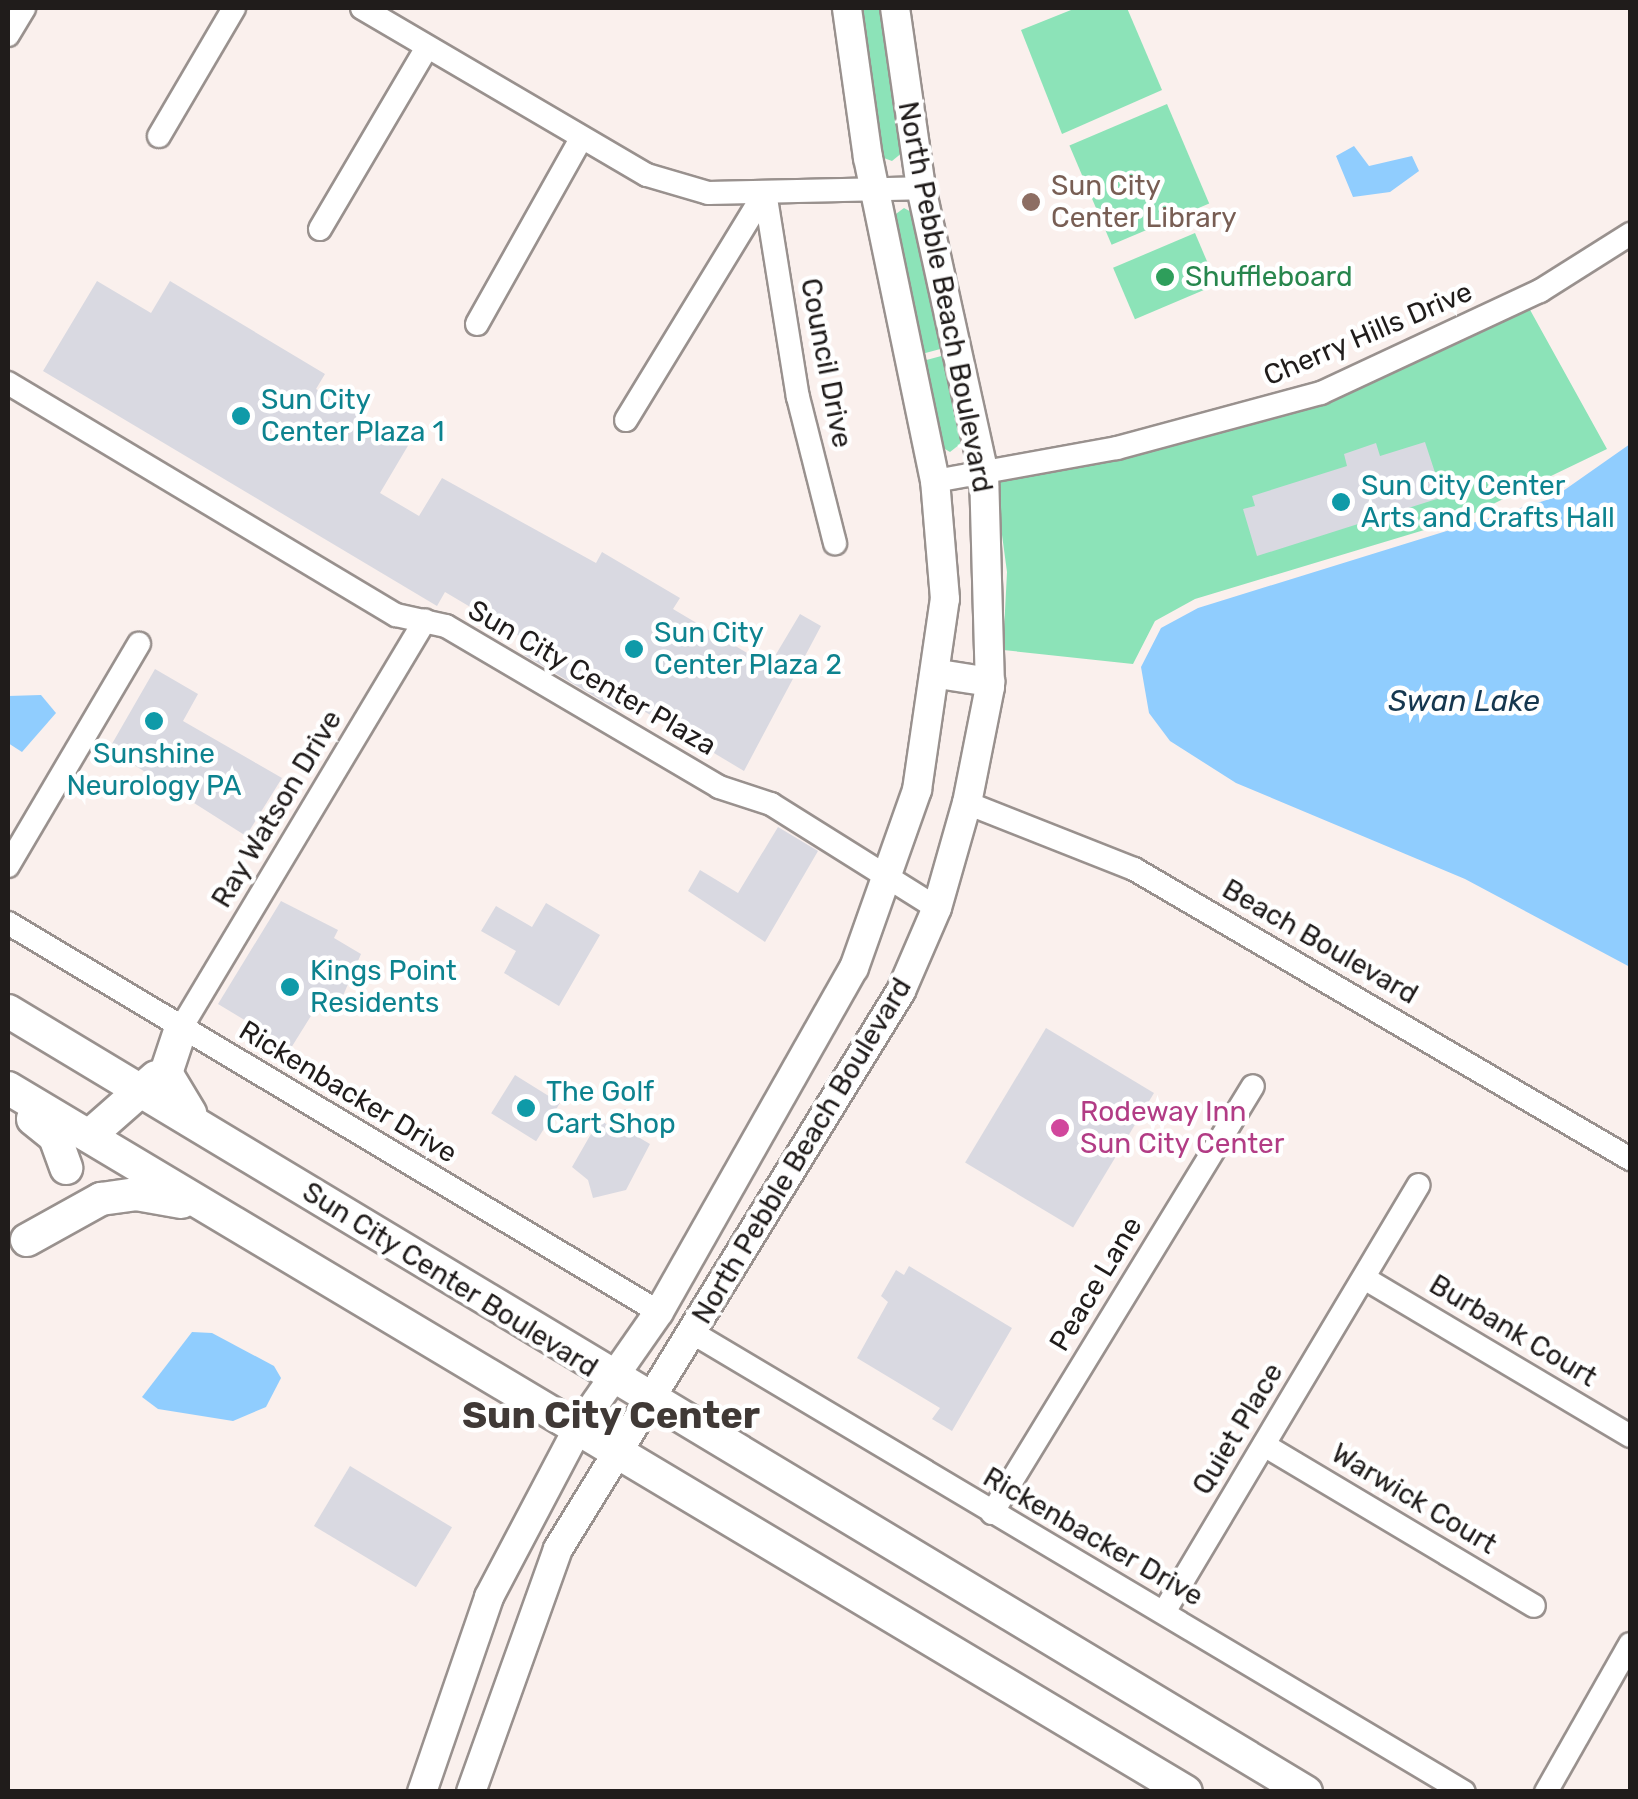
<!DOCTYPE html>
<html>
<head>
<meta charset="utf-8">
<style>
	body { margin:0 }
	#map { position:relative; width:1638px; height:1799px; overflow:hidden; background:#faf0ed; font-family:Rubik,sans-serif }
	div>[style] { position:absolute }
	.green>* { inset:0; background:#8ce3b8; transform-origin:0 0 }
	.water>* { inset:0; background:#90cdfe }
	.building>* { inset:0; background:#d9d9e1; transform-origin:0 0 }
	.roads { filter:drop-shadow(2px 0 #99918e) drop-shadow(-2px 0 #99918e) drop-shadow(0 2px #99918e) drop-shadow(0 -2px #99918e) }
	.minor>* { height:22px; margin:-11px; padding:0 11px; transform-origin:11px; border-radius:11px; background:#fff }
	.tertiary>* { height:28px; margin:-14px; padding:0 14px; transform-origin:14px; border-radius:14px; background:#fff }
	.secondary>* { height:32px; margin:-16px; padding:0 16px; transform-origin:16px; border-radius:16px; background:#fff }
	.dots>* { width:28px; height:28px; translate:-50% -50%; box-sizing:border-box; border:5px solid #fff; border-radius:50% }
	span { translate:-50% -50%; white-space:nowrap; text-align:center; line-height:1.15; -webkit-text-stroke:9px #fff; paint-order:stroke }
	.education-label { font-size:28px; color:#785e54 }
	.left { translate:0 -50%; text-align:left }
	.leisure-label { font-size:28px; color:#27864d }
	.street-label { font-size:28px; color:#201c1b }
	.culture-label { font-size:28px; color:#0d838f }
	.hotel-label { font-size:28px; color:#b23c85 }
	.water-label { font-size:30px; color:#15374f; font-style:italic }
	.district-label { font-size:38px; color:#403936; font-weight:700 }
	.frame { position:absolute; inset:0; border:10px solid #201c1b; pointer-events:none }
</style>
</head>
<body>
<div id="map">
	<div class="green">
		<i style="clip-path:polygon(858px 8px,886px 8px,903px 152px,892px 161px,881px 157px)"></i>
		<i style="clip-path:polygon(1076px 8px,1127px 8px,1162px 90px,1062px 134px,1021px 30px)"></i>
		<i style="left:1167px;top:104px;width:108px;height:106px;rotate:67deg"></i>
		<i style="clip-path:polygon(904px 208px,913px 213px,944px 348px,918px 355px,889px 219px)"></i>
		<i style="left:1195px;top:233px;width:56px;height:89px;rotate:67deg"></i>
		<i style="clip-path:polygon(1529px 308px,1607px 449px,1464px 518px,1195px 599px,1155px 621px,1133px 664px,1003px 650px,1007px 572px,995px 483px,1323px 404px)"></i>
		<i style="clip-path:polygon(945px 355px,964px 441px,950px 452px,940px 446px,919px 362px)"></i>
	</div>
	<div class="water">
		<i style="clip-path:polygon(1354px 146px,1369px 166px,1412px 156px,1419px 171px,1390px 192px,1353px 197px,1336px 156px)"></i>
		<i style="clip-path:polygon(1630px 444px,1630px 967px,1465px 879px,1236px 783px,1170px 741px,1149px 713px,1141px 667px,1161px 628px,1198px 608px,1553px 498px)"></i>
		<i style="clip-path:polygon(41px 695px,56px 713px,22px 752px,8px 743px,8px 696px)"></i>
		<i style="clip-path:polygon(192px 1332px,212px 1333px,274px 1366px,281px 1378px,266px 1407px,233px 1421px,158px 1409px,142px 1397px)"></i>
	</div>
	<div class="building">
		<i style="clip-path:polygon(97px 281px,151px 313px,170px 281px,325px 374px,316px 389px,409px 444px,380px 493px,419px 516px,442px 478px,596px 563px,602px 552px,680px 598px,673px 609px,769px 666px,800px 614px,821px 626px,744px 771px,622px 698px,616px 709px,524px 655px,531px 643px,445px 592px,437px 606px,43px 371px)"></i>
		<i style="clip-path:polygon(1425px 442px,1443px 497px,1257px 556px,1243px 509px,1255px 506px,1252px 496px,1347px 466px,1344px 454px,1376px 443px,1380px 456px)"></i>
		<i style="clip-path:polygon(155px 669px,198px 694px,183px 721px,282px 778px,246px 836px,109px 749px)"></i>
		<i style="clip-path:polygon(778px 827px,818px 851px,765px 942px,688px 891px,700px 870px,738px 893px)"></i>
		<i style="clip-path:polygon(281px 901px,338px 930px,334px 938px,361px 954px,336px 1012px,319px 1003px,291px 1048px,218px 1004px)"></i>
		<i style="clip-path:polygon(546px 903px,600px 935px,559px 1006px,504px 973px,516px 951px,481px 931px,496px 906px,532px 927px)"></i>
		<i style="left:1046px;top:1028px;width:126px;height:157px;rotate:31deg"></i>
		<i style="left:515px;top:1075px;width:53px;height:45px;rotate:32deg"></i>
		<i style="clip-path:polygon(625px 1109px,641px 1120px,633px 1134px,650px 1144px,626px 1190px,593px 1198px,588px 1180px,572px 1167px,599px 1120px,614px 1128px)"></i>
		<i style="clip-path:polygon(909px 1266px,1012px 1328px,952px 1431px,932px 1419px,940px 1408px,857px 1358px,888px 1302px,881px 1296px,896px 1270px,904px 1275px)"></i>
		<i style="left:350px;top:1466px;width:119px;height:70px;rotate:31deg"></i>
	</div>
	<div class="roads">
		<div class="minor">
			<i style="left:362px;top:8px;width:330px;rotate:30.4deg"></i>
			<i style="left:647px;top:175px;width:64px;rotate:16.4deg"></i>
			<i style="left:708px;top:193px;width:213px;rotate:-1.3deg"></i>
			<i style="left:8px;top:35px;width:31px;rotate:-59deg"></i>
			<i style="left:159px;top:136px;width:148px;rotate:-59.6deg"></i>
			<i style="left:320px;top:229px;width:211px;rotate:-59.5deg"></i>
			<i style="left:477px;top:324px;width:212px;rotate:-60.7deg"></i>
			<i style="left:8px;top:383px;width:452px;rotate:30.9deg"></i>
			<i style="left:396px;top:615px;width:51px;rotate:12.4deg"></i>
			<i style="left:446px;top:626px;width:317px;rotate:30.5deg"></i>
			<i style="left:719px;top:787px;width:55px;rotate:18.1deg"></i>
			<i style="left:771px;top:804px;width:196px;rotate:32.1deg"></i>
			<i style="left:626px;top:420px;width:267px;rotate:-58.6deg"></i>
			<i style="left:765px;top:192px;width:208px;rotate:80.9deg"></i>
			<i style="left:798px;top:397px;width:151px;rotate:75.8deg"></i>
			<i style="left:935px;top:481px;width:185px;rotate:-10.3deg"></i>
			<i style="left:1117px;top:448px;width:211px;rotate:-15.1deg"></i>
			<i style="left:1321px;top:393px;width:242px;rotate:-25deg"></i>
			<i style="left:1540px;top:291px;width:107px;rotate:-32.3deg"></i>
			<i style="left:967px;top:803px;width:180px;rotate:21.6deg"></i>
			<i style="left:1134px;top:869px;width:575px;rotate:30.31deg"></i>
			<i style="left:8px;top:866px;width:258px;rotate:-59.5deg"></i>
			<i style="left:8px;top:923px;width:758px;rotate:30.86deg"></i>
			<i style="left:181px;top:1028px;width:475px;rotate:-59.1deg"></i>
			<i style="left:1364px;top:1278px;width:309px;rotate:30.7deg"></i>
			<i style="left:693px;top:1333px;width:897px;rotate:30.77deg"></i>
			<i style="left:1264px;top:1445px;width:314px;rotate:30.8deg"></i>
			<i style="left:992px;top:1513px;width:500px;rotate:-58.57deg"></i>
			<i style="left:1164px;top:1612px;width:497px;rotate:-59.2deg"></i>
			<i style="left:1546px;top:1792px;width:170px;rotate:-60.4deg"></i>
		</div>
		<div class="tertiary">
			<i style="left:939px;top:674px;width:52px;rotate:8.9deg"></i>
			<i style="left:422px;top:1792px;width:206px;rotate:-71deg"></i>
			<i style="left:489px;top:1597px;width:191px;rotate:-62.2deg"></i>
			<i style="left:578px;top:1428px;width:141px;rotate:-55.1deg"></i>
			<i style="left:659px;top:1312px;width:395px;rotate:-60.5deg"></i>
			<i style="left:854px;top:968px;width:189px;rotate:-70.5deg"></i>
			<i style="left:917px;top:790px;width:193px;rotate:-81.7deg"></i>
			<i style="left:945px;top:599px;width:118px;rotate:-94.8deg"></i>
			<i style="left:935px;top:481px;width:330px;rotate:-101.7deg"></i>
			<i style="left:868px;top:158px;width:151px;rotate:-98deg"></i>
			<i style="left:471px;top:1792px;width:258px;rotate:-70.3deg"></i>
			<i style="left:558px;top:1549px;width:655px;rotate:-58.42deg"></i>
			<i style="left:901px;top:991px;width:90px;rotate:-66.6deg"></i>
			<i style="left:937px;top:908px;width:109px;rotate:-74.1deg"></i>
			<i style="left:967px;top:803px;width:118px;rotate:-78.8deg"></i>
			<i style="left:990px;top:687px;width:213px;rotate:-91.6deg"></i>
			<i style="left:984px;top:474px;width:293px;rotate:-102.4deg"></i>
			<i style="left:921px;top:188px;width:182px;rotate:-98.2deg"></i>
		</div>
		<div class="secondary">
			<i style="left:8px;top:1011px;width:1515px;rotate:31.04deg"></i>
			<i style="left:181px;top:1028px;width:47px;rotate:108.4deg"></i>
			<i style="left:166px;top:1073px;width:47px;rotate:59deg"></i>
			<i style="left:8px;top:1088px;width:1372px;rotate:30.86deg"></i>
			<i style="left:33px;top:1119px;width:28px;rotate:39deg"></i>
			<i style="left:55px;top:1137px;width:33px;rotate:70deg"></i>
			<i style="left:89px;top:1136px;width:89px;rotate:-41.4deg"></i>
			<i style="left:27px;top:1240px;width:85px;rotate:-29deg"></i>
			<i style="left:101px;top:1199px;width:35px;rotate:-8deg"></i>
			<i style="left:136px;top:1194px;width:46px;rotate:10.1deg"></i>
		</div>
	</div>
	<div class="dots">
		<i style="left:1031px;top:202px;background:#8d6e63"></i>
		<i style="left:1165px;top:277px;background:#2e9e5b"></i>
		<i style="left:241px;top:416px;background:#0f9aa8"></i>
		<i style="left:1341px;top:502px;background:#0f9aa8"></i>
		<i style="left:634px;top:649px;background:#0f9aa8"></i>
		<i style="left:154px;top:721px;background:#0f9aa8"></i>
		<i style="left:290px;top:987px;background:#0f9aa8"></i>
		<i style="left:526px;top:1108px;background:#0f9aa8"></i>
		<i style="left:1060px;top:1128px;background:#d1479c"></i>
	</div>
	<div class="education-label">
		<span class="left" style="left:1051px;top:202px">Sun City<br>Center Library</span>
	</div>
	<div class="leisure-label">
		<span class="left" style="left:1185px;top:277px">Shuffleboard</span>
	</div>
	<div class="street-label">
		<span style="left:945px;top:297px;rotate:79deg">North Pebble Beach Boulevard</span>
		<span style="left:1368px;top:334px;rotate:-23deg">Cherry Hills Drive</span>
		<span style="left:826px;top:363px;rotate:79deg">Council Drive</span>
		<span style="left:592px;top:678px;rotate:30deg">Sun City Center Plaza</span>
		<span style="left:277px;top:809px;rotate:-59deg">Ray Watson Drive</span>
		<span style="left:1320px;top:942px;rotate:30deg">Beach Boulevard</span>
		<span style="left:348px;top:1092px;rotate:31deg">Rickenbacker Drive</span>
		<span style="left:802px;top:1151px;rotate:-59deg">North Pebble Beach Boulevard</span>
		<span style="left:450px;top:1280px;rotate:32deg">Sun City Center Boulevard</span>
		<span style="left:1096px;top:1284px;rotate:-59deg">Peace Lane</span>
		<span style="left:1513px;top:1331px;rotate:31deg">Burbank Court</span>
		<span style="left:1238px;top:1429px;rotate:-59deg">Quiet Place</span>
		<span style="left:1414px;top:1499px;rotate:31deg">Warwick Court</span>
		<span style="left:1093px;top:1537px;rotate:30deg">Rickenbacker Drive</span>
	</div>
	<div class="culture-label">
		<span class="left" style="left:261px;top:416px">Sun City<br>Center Plaza 1</span>
		<span class="left" style="left:1361px;top:502px">Sun City Center<br>Arts and Crafts Hall</span>
		<span class="left" style="left:654px;top:649px">Sun City<br>Center Plaza 2</span>
		<span style="left:154px;top:770px">Sunshine<br>Neurology PA</span>
		<span class="left" style="left:310px;top:987px">Kings Point<br>Residents</span>
		<span class="left" style="left:546px;top:1108px">The Golf<br>Cart Shop</span>
	</div>
	<div class="hotel-label">
		<span class="left" style="left:1080px;top:1128px">Rodeway Inn<br>Sun City Center</span>
	</div>
	<div class="water-label">
		<span style="left:1464px;top:701px">Swan Lake</span>
	</div>
	<div class="district-label">
		<span style="left:611px;top:1416px">Sun City Center</span>
	</div>
	<div class="frame"></div>
</div>
</body>
</html>
